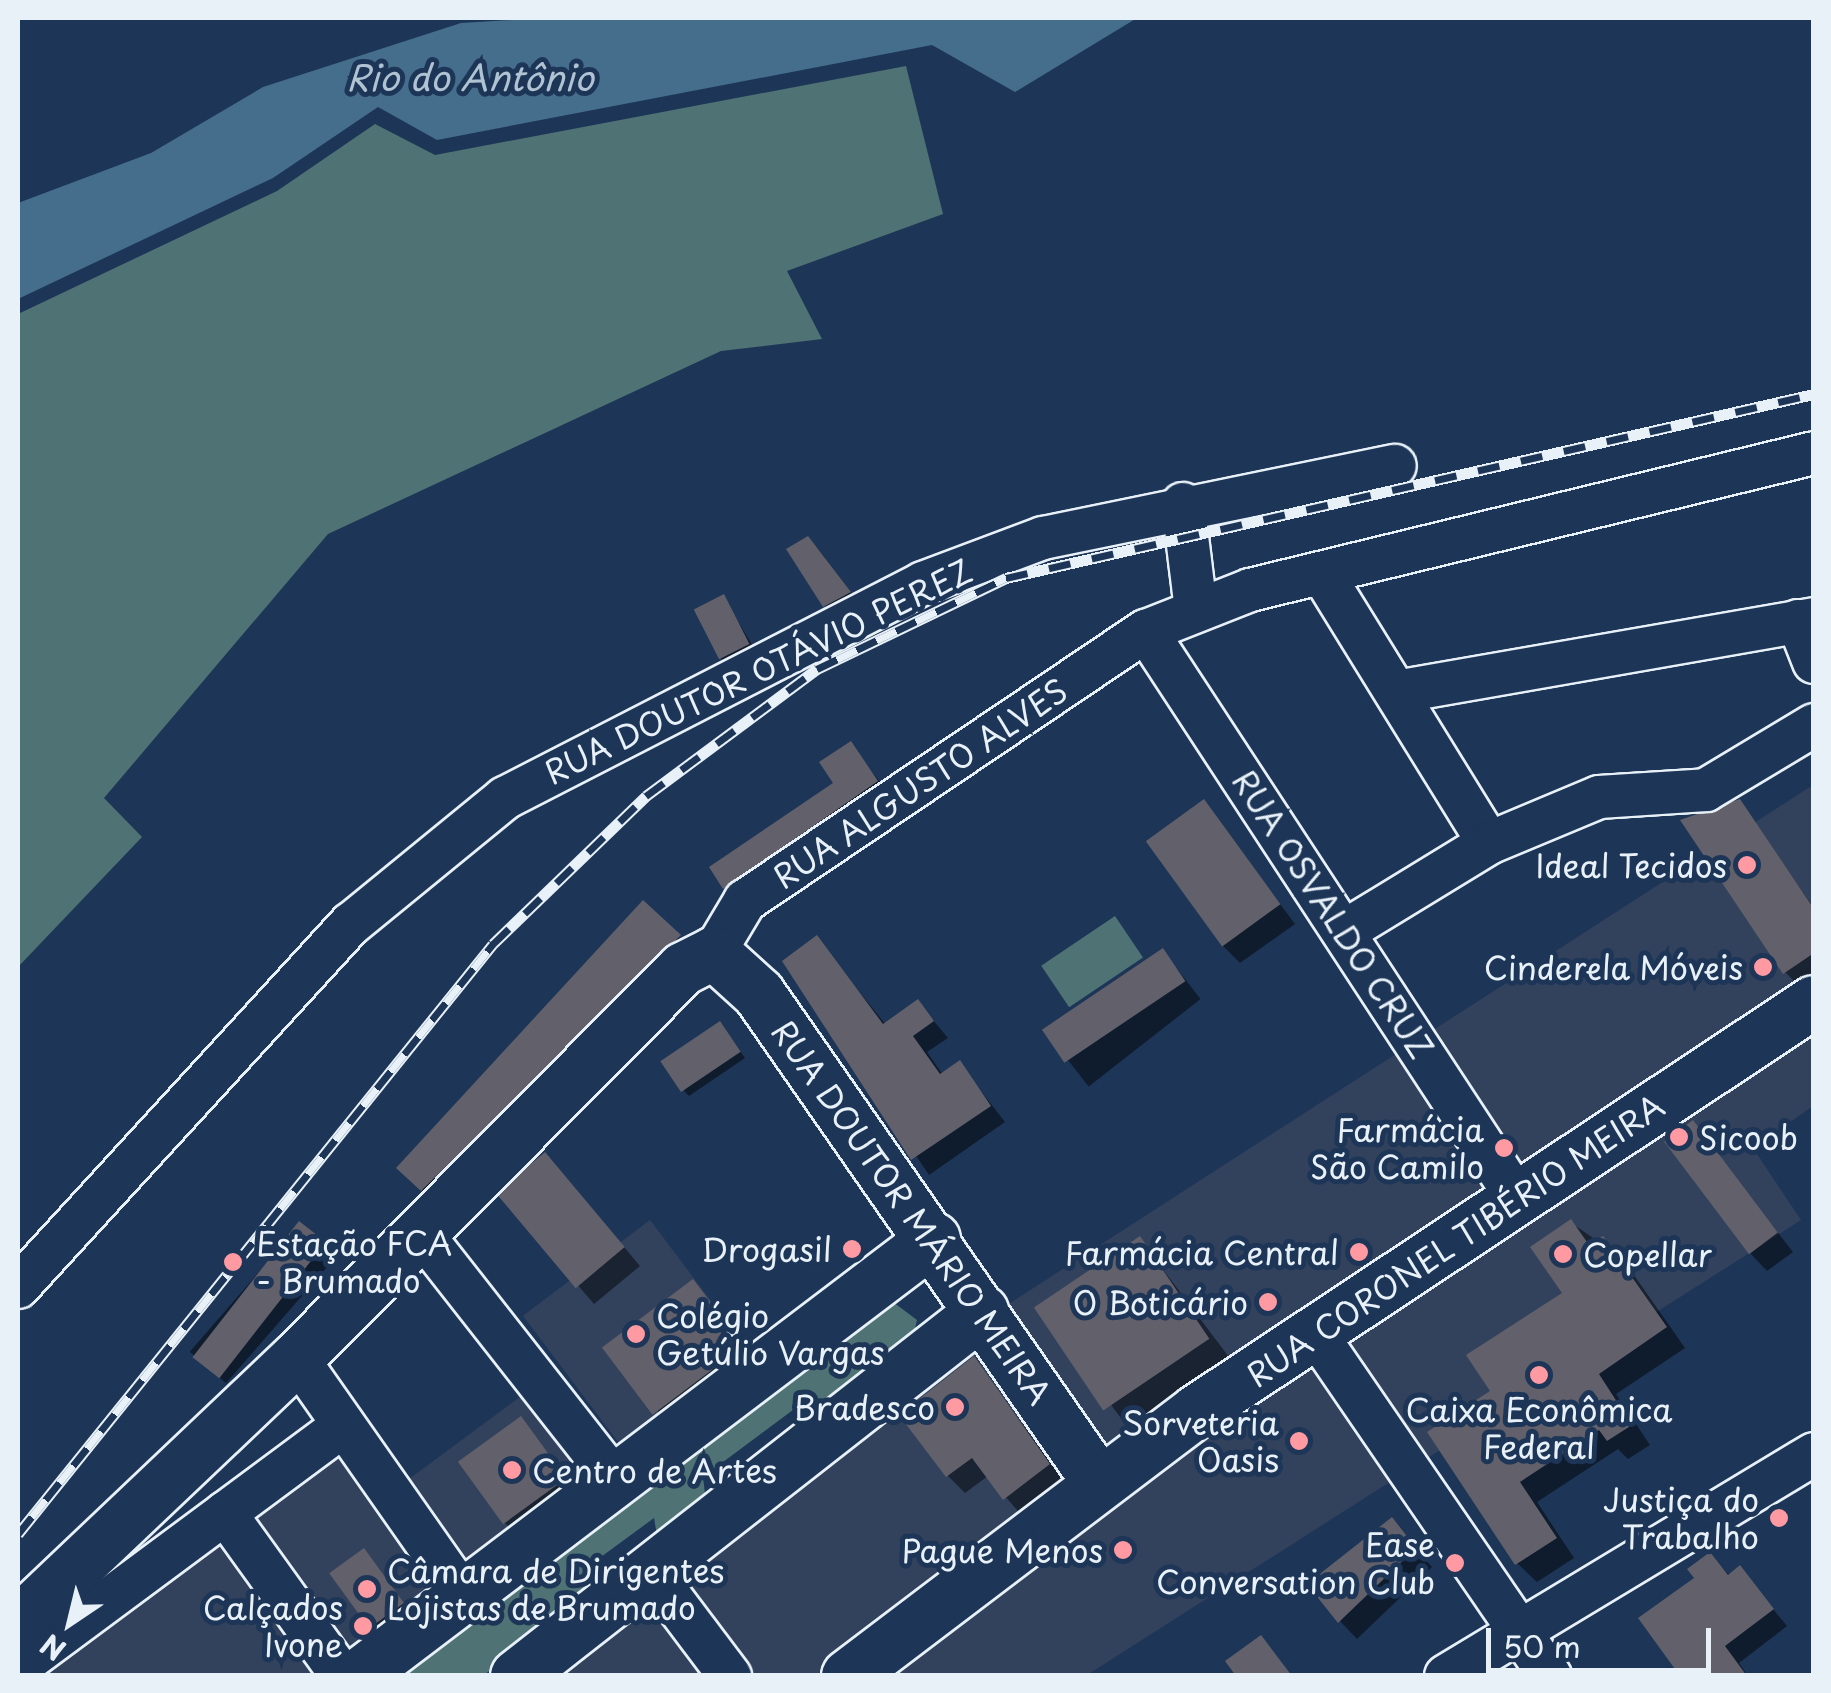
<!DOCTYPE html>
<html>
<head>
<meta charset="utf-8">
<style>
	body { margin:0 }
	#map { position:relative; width:1831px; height:1693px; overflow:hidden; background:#1d3557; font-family:"Playpen Sans",sans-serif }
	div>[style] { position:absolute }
	.built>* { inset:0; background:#32425d; transform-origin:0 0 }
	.green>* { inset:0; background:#4f7374; transform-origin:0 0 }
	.water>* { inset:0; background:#446e8b }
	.shadow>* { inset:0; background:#0007; transform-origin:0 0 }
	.building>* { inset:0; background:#62616b; transform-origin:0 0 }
	.roads { filter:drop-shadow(2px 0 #e8f1f8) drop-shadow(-2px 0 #e8f1f8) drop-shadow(0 2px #e8f1f8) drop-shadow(0 -2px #e8f1f8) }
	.minor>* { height:42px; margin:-21px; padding:0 21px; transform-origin:21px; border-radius:21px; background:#1d3557 }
	.major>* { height:52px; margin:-26px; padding:0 26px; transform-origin:26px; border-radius:26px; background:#1d3557 }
	.rail>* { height:11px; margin-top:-5.5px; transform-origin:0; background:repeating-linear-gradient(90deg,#1d3557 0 22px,#e8f1f8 0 44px); box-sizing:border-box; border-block:2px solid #e8f1f8 }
	.dots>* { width:28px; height:28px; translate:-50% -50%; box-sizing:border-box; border:5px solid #1d3557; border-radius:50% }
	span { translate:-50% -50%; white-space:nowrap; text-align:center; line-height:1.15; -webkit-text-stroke:10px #1d3557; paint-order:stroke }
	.street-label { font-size:32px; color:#e8f1f8 }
	.poi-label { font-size:32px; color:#e8f1f8 }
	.right { translate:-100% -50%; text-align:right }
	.left { translate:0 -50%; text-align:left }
	.water-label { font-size:35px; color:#afc3d2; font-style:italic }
	.frame { position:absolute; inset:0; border:20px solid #e8f1f8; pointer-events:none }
	.north { position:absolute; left:20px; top:1573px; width:100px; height:100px; -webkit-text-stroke:8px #1d3557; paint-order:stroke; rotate:215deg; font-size:28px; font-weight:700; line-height:40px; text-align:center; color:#e8f1f8 }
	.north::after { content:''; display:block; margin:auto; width:35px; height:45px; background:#e8f1f8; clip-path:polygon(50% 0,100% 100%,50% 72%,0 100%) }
	.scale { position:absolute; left:1486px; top:1628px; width:225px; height:45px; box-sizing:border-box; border:5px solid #e8f1f8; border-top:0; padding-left:12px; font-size:30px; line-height:35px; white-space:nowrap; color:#e8f1f8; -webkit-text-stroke:8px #1d3557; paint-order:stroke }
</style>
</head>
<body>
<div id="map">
	<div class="built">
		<i style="clip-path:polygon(1813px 785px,1813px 1106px,1753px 1148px,1801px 1220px,1087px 1675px,537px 1676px,973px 1327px)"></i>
		<i style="left:650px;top:1220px;width:159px;height:159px;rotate:53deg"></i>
		<i style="clip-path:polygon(544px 1379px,608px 1464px,331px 1675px,35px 1676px,364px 1426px,405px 1482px)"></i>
	</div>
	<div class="green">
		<i style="clip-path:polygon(906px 66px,943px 214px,787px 271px,822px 339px,721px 351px,328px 534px,104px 798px,142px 837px,18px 967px,18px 314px,277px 191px,375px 124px,435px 155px)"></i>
		<i style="left:1115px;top:916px;width:50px;height:89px;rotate:56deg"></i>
		<i style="clip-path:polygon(893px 1302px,917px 1320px,914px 1333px,811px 1419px,805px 1401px,703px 1477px,706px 1502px,658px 1541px,654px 1518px,590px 1565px,584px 1598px,484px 1675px,389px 1675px)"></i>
	</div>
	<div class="water">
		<i style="clip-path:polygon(546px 18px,1137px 18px,1015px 92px,932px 45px,437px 140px,378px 107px,273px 178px,18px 299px,18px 203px,151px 153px,263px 87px,461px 23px)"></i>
	</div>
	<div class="shadow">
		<i style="clip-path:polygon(808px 539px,819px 550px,860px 604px,836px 617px,824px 605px)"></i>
		<i style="clip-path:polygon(723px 597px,759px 656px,733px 670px,721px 658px)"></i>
		<i style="clip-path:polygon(850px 744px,894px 800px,743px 905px,725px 887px,837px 784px)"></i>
		<i style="clip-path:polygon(1204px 802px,1295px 924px,1240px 963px,1222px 945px)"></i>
		<i style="clip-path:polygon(1739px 802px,1814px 908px,1814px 972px,1796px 983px,1785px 972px)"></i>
		<i style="clip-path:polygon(644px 904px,703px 961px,446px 1213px,399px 1168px)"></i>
		<i style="clip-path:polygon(817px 939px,886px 1025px,918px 1002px,948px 1038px,927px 1052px,943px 1075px,960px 1064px,1005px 1122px,929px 1175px,785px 961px)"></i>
		<i style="left:1163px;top:951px;width:61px;height:142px;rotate:52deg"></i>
		<i style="clip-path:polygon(724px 1029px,745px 1058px,689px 1096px,684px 1091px)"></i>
		<i style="clip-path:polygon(1693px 1123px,1793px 1252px,1767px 1271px,1750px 1253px)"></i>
		<i style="clip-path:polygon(562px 1173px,640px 1266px,594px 1304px,502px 1197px)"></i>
		<i style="clip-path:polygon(1570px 1222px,1622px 1258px,1685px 1348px,1616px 1394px,1650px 1445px,1628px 1459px,1618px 1449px,1537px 1502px,1574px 1558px,1537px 1582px,1517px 1563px,1493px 1392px,1566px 1293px)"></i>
		<i style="left:300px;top:1225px;width:48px;height:168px;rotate:41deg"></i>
		<i style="left:1140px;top:1239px;width:154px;height:123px;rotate:53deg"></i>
		<i style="left:693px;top:1282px;width:107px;height:109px;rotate:51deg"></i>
		<i style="clip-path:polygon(974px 1359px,1066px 1483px,1022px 1516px,988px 1476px,965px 1493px,948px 1476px)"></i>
		<i style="clip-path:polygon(520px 1420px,582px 1497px,523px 1540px,505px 1523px)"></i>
		<i style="clip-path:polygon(1391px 1520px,1432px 1567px,1357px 1639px,1340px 1621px)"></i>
		<i style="clip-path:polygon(1710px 1555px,1730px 1576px,1740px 1569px,1787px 1626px,1739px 1663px,1748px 1676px,1683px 1676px,1697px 1578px)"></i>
		<i style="clip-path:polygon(369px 1556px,407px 1609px,376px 1633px,372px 1628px)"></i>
	</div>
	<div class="building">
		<i style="clip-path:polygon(808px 536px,851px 592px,823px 607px,786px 549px)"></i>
		<i style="left:724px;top:594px;width:56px;height:34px;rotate:63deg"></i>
		<i style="clip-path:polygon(851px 741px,878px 781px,723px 889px,709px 867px,833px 783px,819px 762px)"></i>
		<i style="left:1204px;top:799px;width:130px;height:72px;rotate:54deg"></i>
		<i style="clip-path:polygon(1740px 799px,1814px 909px,1814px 953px,1783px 974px,1680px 820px)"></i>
		<i style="clip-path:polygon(643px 900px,681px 935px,421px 1191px,396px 1168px)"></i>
		<i style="clip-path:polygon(817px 935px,883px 1024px,918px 999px,934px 1021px,913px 1036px,940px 1074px,960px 1060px,991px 1106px,911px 1160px,782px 961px)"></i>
		<i style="left:1163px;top:948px;width:40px;height:146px;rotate:56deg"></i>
		<i style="left:720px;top:1021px;width:37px;height:72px;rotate:56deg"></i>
		<i style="left:1693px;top:1120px;width:141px;height:36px;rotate:53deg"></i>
		<i style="left:545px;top:1152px;width:124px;height:64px;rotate:50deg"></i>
		<i style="clip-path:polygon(1571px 1219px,1589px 1245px,1603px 1236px,1667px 1327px,1599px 1374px,1632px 1425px,1607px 1441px,1599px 1430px,1520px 1482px,1557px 1538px,1515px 1565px,1427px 1432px,1490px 1391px,1466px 1355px,1562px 1293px,1530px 1247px)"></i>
		<i style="left:299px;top:1221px;width:34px;height:173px;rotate:38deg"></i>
		<i style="left:1140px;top:1236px;width:124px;height:128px;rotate:56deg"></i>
		<i style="left:693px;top:1279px;width:84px;height:114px;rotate:53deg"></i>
		<i style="clip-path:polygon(974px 1356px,1050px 1464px,1003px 1500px,972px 1458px,946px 1477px,899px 1415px)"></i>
		<i style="left:521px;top:1416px;width:77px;height:78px;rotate:54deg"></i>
		<i style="clip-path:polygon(1392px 1517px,1416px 1548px,1338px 1623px,1307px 1584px)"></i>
		<i style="left:364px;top:1548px;width:68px;height:43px;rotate:54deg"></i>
		<i style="clip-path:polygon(1710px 1552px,1728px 1575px,1740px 1565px,1774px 1609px,1725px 1646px,1747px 1676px,1680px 1676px,1638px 1618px,1694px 1578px,1687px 1569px)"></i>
		<i style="clip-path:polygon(1261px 1635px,1292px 1676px,1236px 1676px,1225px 1661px)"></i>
	</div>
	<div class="roads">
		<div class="minor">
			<i style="left:1183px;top:504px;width:107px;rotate:83deg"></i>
			<i style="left:1322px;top:573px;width:317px;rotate:58.3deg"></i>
			<i style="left:1798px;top:621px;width:44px;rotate:68.7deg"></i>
			<i style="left:1146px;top:631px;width:678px;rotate:56.8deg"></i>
			<i style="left:1396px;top:692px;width:424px;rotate:-9.9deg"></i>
			<i style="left:1345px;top:931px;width:169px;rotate:-31.4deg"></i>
			<i style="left:1489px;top:843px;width:119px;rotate:-22.7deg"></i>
			<i style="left:1599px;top:797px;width:107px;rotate:-3.7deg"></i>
			<i style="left:1706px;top:790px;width:126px;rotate:-31deg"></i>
			<i style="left:714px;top:953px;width:61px;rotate:-59.2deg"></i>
			<i style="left:745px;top:901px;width:483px;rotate:-34deg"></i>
			<i style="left:1146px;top:631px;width:112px;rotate:-21.5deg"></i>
			<i style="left:1250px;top:590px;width:580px;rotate:-13.65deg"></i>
			<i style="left:422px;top:1234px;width:313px;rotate:51.9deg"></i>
			<i style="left:18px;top:1287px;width:493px;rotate:-47.5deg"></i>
			<i style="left:351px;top:924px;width:199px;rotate:-39.3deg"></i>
			<i style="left:505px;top:798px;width:470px;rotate:-27.2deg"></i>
			<i style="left:923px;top:583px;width:128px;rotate:-20.6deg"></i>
			<i style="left:1043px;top:538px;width:359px;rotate:-11.6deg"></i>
			<i style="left:1314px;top:1331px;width:418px;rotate:55.6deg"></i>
			<i style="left:297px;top:1358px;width:289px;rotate:55deg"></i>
			<i style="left:225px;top:1513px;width:201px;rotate:54.3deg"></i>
			<i style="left:650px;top:1570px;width:133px;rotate:53deg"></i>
			<i style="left:18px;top:1667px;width:405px;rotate:-36.6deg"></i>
			<i style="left:1446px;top:1676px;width:430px;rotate:-31.1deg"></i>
		</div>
		<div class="major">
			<i style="left:18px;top:1623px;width:385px;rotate:-43.5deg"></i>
			<i style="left:297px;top:1358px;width:548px;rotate:-45.22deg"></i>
			<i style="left:683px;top:969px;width:35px;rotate:-27deg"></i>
			<i style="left:714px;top:953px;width:61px;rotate:42.3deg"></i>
			<i style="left:759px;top:994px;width:593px;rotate:55.16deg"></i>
			<i style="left:358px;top:1676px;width:723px;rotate:-37.19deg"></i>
			<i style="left:517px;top:1676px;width:591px;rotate:-38.05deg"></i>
			<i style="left:848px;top:1676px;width:438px;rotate:-37.2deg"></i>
			<i style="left:1197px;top:1411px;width:740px;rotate:-33.54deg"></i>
		</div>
	</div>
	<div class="rail">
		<i style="left:18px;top:1534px;width:757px;rotate:-51.16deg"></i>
		<i style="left:493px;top:944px;width:213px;rotate:-44deg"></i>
		<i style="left:646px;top:796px;width:213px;rotate:-36.6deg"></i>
		<i style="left:817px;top:669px;width:210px;rotate:-25.7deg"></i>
		<i style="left:1006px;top:578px;width:829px;rotate:-12.83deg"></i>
	</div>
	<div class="dots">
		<i style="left:1747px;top:865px;background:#ff9aa2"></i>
		<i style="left:1763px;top:967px;background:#ff9aa2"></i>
		<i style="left:1679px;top:1137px;background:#ff9aa2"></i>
		<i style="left:1504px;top:1148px;background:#ff9aa2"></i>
		<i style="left:852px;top:1249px;background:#ff9aa2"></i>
		<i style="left:1359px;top:1252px;background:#ff9aa2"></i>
		<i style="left:1563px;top:1254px;background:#ff9aa2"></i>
		<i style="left:233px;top:1262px;background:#ff9aa2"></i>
		<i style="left:1268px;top:1302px;background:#ff9aa2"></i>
		<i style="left:636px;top:1334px;background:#ff9aa2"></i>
		<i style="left:1539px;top:1375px;background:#ff9aa2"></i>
		<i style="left:955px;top:1407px;background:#ff9aa2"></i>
		<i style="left:1299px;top:1441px;background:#ff9aa2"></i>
		<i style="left:512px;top:1470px;background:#ff9aa2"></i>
		<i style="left:1779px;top:1518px;background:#ff9aa2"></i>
		<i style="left:1123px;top:1550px;background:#ff9aa2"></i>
		<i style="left:1455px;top:1563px;background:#ff9aa2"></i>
		<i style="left:367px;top:1589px;background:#ff9aa2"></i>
		<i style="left:363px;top:1626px;background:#ff9aa2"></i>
	</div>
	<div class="street-label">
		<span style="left:758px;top:671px;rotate:-26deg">RUA DOUTOR OTÁVIO PEREZ</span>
		<span style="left:920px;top:783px;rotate:-34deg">RUA ALGUSTO ALVES</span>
		<span style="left:1333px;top:914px;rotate:57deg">RUA OSVALDO CRUZ</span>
		<span style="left:912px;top:1212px;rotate:55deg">RUA DOUTOR MÁRIO MEIRA</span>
		<span style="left:1455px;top:1240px;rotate:-34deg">RUA CORONEL TIBÉRIO MEIRA</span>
	</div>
	<div class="poi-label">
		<span class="right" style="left:1727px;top:865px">Ideal Tecidos</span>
		<span class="right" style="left:1743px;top:967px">Cinderela Móveis</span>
		<span class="right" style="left:1484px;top:1148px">Farmácia<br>São Camilo</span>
		<span class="left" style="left:1699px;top:1137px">Sicoob</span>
		<span class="left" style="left:256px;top:1262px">Estação FCA<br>- Brumado</span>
		<span class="right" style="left:832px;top:1249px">Drogasil</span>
		<span class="right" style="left:1339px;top:1252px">Farmácia Central</span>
		<span class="left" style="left:1583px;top:1254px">Copellar</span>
		<span class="right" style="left:1248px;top:1302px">O Boticário</span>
		<span class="left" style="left:656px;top:1334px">Colégio<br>Getúlio Vargas</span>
		<span class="right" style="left:935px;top:1407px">Bradesco</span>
		<span style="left:1539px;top:1428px">Caixa Econômica<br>Federal</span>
		<span class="right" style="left:1279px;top:1441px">Sorveteria<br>Oasis</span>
		<span class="left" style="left:532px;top:1470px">Centro de Artes</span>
		<span class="right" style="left:1759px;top:1518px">Justiça do<br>Trabalho</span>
		<span class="right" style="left:1435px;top:1563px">Ease<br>Conversation Club</span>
		<span class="right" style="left:1103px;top:1550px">Pague Menos</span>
		<span class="left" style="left:387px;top:1589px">Câmara de Dirigentes<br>Lojistas de Brumado</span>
		<span class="right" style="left:343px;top:1626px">Calçados<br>Ivone</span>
	</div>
	<div class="water-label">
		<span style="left:470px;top:77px">Rio do Antônio</span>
	</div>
	<div class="frame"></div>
	<div class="north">N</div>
	<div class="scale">50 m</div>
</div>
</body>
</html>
